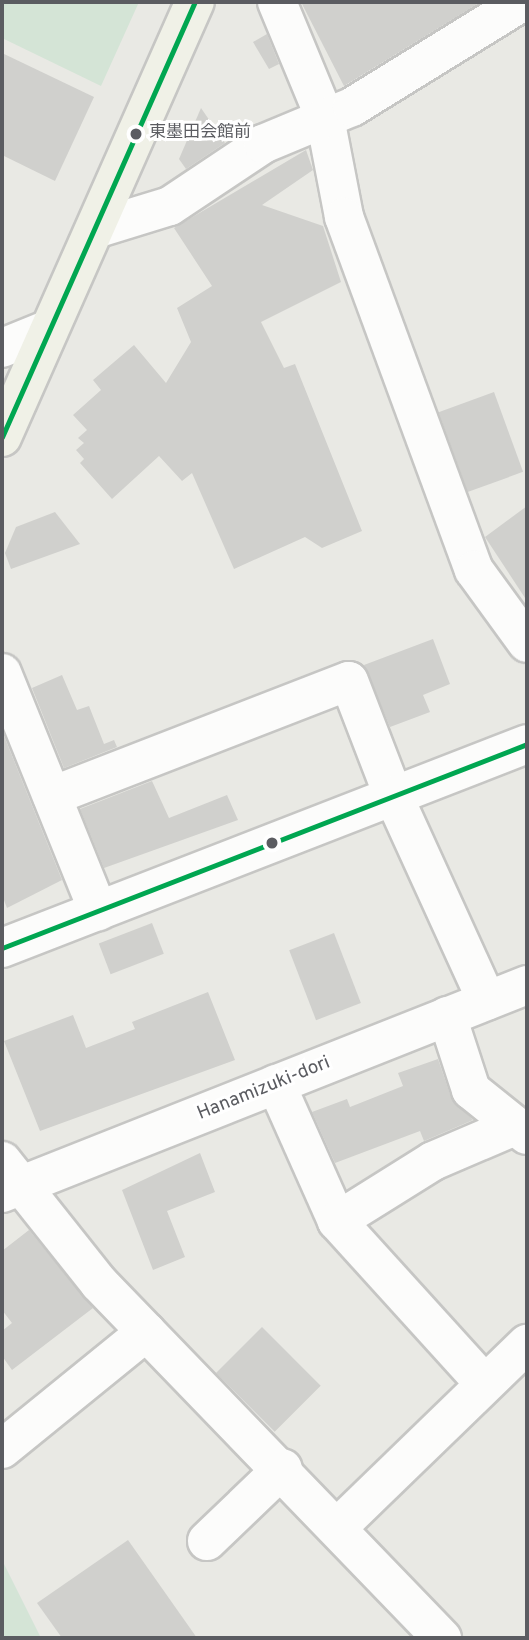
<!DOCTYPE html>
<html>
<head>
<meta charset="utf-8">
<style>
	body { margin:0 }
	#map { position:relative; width:529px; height:1640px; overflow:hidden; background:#e9e9e4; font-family:Overpass,"Noto Sans JP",sans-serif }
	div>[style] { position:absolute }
	.green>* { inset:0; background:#d4e4d6 }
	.building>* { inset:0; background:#d0d0cd; transform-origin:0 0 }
	.roads { filter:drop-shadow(2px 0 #c6c6c4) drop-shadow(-2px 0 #c6c6c4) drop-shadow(0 2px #c6c6c4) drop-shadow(0 -2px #c6c6c4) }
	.minor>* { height:38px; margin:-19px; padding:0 19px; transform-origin:19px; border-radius:19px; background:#fcfcfb }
	.major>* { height:38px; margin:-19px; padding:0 19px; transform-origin:19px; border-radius:19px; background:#f0f1e7 }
	.bus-1>* { height:5px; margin:-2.5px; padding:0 2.5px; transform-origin:2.5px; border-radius:2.5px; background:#00a651 }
	.dots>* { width:19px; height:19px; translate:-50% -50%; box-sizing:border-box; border:4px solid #fff; border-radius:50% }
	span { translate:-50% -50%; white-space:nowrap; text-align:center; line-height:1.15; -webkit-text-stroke:6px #fff; paint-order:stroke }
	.bus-label { font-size:17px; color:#5b5c61 }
	.left { translate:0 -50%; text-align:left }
	.street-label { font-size:19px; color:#5b5c61 }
	.frame { position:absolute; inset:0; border:4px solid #5b5c61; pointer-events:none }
</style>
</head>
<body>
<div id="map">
	<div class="green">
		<i style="clip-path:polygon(2px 2px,139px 2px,101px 86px,2px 38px)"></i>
		<i style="clip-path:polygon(2px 1560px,41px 1638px,2px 1638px)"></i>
	</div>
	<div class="building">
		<i style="clip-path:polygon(301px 2px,481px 2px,344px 86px)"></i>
		<i style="clip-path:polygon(267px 34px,279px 64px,269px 69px,253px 42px)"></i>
		<i style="clip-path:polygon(2px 53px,94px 97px,55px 181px,2px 155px)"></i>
		<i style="clip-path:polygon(201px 108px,225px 143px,186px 169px,179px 159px)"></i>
		<i style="clip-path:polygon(306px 150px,313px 170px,262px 205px,323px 226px,341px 282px,261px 322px,284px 368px,295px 364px,362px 531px,322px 548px,305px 537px,234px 569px,192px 473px,182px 481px,159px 456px,112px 499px,80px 463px,84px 459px,76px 450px,84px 443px,78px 438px,87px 430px,73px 415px,101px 390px,93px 380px,134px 345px,166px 383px,191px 342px,177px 308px,212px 286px,174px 228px)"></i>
		<i style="left:494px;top:392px;width:85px;height:59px;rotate:70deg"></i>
		<i style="clip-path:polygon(527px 506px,527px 601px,485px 537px)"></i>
		<i style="clip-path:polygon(55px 512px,80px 544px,11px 569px,5px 553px,16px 527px)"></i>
		<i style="clip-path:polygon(433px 639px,450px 684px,423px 695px,430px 712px,390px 727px,364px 665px)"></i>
		<i style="clip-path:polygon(62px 675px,77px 710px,89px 706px,104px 744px,114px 740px,117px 747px,64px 768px,32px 688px)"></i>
		<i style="clip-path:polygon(2px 731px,62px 880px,7px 908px,2px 895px)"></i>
		<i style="clip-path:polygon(152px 781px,169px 818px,227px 795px,238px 820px,104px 868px,80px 809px)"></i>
		<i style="left:152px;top:923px;width:33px;height:57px;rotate:69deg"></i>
		<i style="left:334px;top:933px;width:75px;height:48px;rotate:69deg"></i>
		<i style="clip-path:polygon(208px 992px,235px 1060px,40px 1131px,4px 1041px,73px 1015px,86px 1048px,135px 1029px,132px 1022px)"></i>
		<i style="clip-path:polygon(438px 1059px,451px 1097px,473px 1120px,424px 1141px,420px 1131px,335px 1163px,312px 1112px,347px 1099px,350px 1107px,403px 1086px,398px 1073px)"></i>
		<i style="clip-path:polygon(200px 1153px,215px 1192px,167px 1211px,185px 1257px,153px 1270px,122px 1190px)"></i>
		<i style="clip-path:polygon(29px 1230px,93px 1308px,12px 1370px,2px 1356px,2px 1331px,12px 1323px,2px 1310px,2px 1251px)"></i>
		<i style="left:262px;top:1327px;width:83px;height:65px;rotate:45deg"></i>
		<i style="clip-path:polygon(128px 1540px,197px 1638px,62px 1638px,37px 1603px)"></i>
	</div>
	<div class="roads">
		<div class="minor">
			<i style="left:277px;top:2px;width:126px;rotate:67.5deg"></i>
			<i style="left:325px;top:118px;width:101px;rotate:79.1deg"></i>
			<i style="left:344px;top:217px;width:376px;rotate:69.8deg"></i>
			<i style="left:474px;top:570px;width:90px;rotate:54deg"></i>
			<i style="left:95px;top:229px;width:78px;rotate:-17deg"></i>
			<i style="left:170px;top:206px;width:112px;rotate:-33.7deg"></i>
			<i style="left:263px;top:144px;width:96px;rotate:-22.6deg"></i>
			<i style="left:352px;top:107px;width:200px;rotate:-31.7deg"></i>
			<i style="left:2px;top:348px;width:51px;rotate:-22deg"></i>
			<i style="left:2px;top:673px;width:257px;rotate:68deg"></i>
			<i style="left:52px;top:796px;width:318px;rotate:-21.2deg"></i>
			<i style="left:349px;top:681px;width:122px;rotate:68.9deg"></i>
			<i style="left:393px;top:795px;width:226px;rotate:65.5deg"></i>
			<i style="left:2px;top:948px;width:563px;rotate:-21.23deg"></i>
			<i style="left:447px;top:1016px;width:78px;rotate:72deg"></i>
			<i style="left:471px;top:1090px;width:72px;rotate:38.8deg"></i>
			<i style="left:276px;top:1084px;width:150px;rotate:66deg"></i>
			<i style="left:337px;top:1221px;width:219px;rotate:47.8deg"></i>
			<i style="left:2px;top:1161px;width:156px;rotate:51.5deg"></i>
			<i style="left:99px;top:1283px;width:494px;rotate:46deg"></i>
			<i style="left:2px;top:1193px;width:565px;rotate:-21.61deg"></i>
			<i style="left:337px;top:1221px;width:113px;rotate:-32deg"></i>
			<i style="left:433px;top:1161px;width:89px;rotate:-23.1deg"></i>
			<i style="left:2px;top:1449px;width:186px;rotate:-39.1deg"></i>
			<i style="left:339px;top:1526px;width:262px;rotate:-44.1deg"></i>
			<i style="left:207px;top:1541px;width:105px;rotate:-43.8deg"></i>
		</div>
		<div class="major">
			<i style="left:2px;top:437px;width:476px;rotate:-66.1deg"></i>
		</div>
	</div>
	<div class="bus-1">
		<i style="left:2px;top:437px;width:476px;rotate:-66.1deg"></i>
		<i style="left:2px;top:948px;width:563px;rotate:-21.23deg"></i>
	</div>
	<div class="dots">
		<i style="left:136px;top:134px;background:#5b5c61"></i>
		<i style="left:272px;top:843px;background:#5b5c61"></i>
	</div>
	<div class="bus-label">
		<span class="left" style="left:149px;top:134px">東墨田会館前</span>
	</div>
	<div class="street-label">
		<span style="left:264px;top:1089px;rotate:-22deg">Hanamizuki-dori</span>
	</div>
	<div class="frame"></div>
</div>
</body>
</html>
